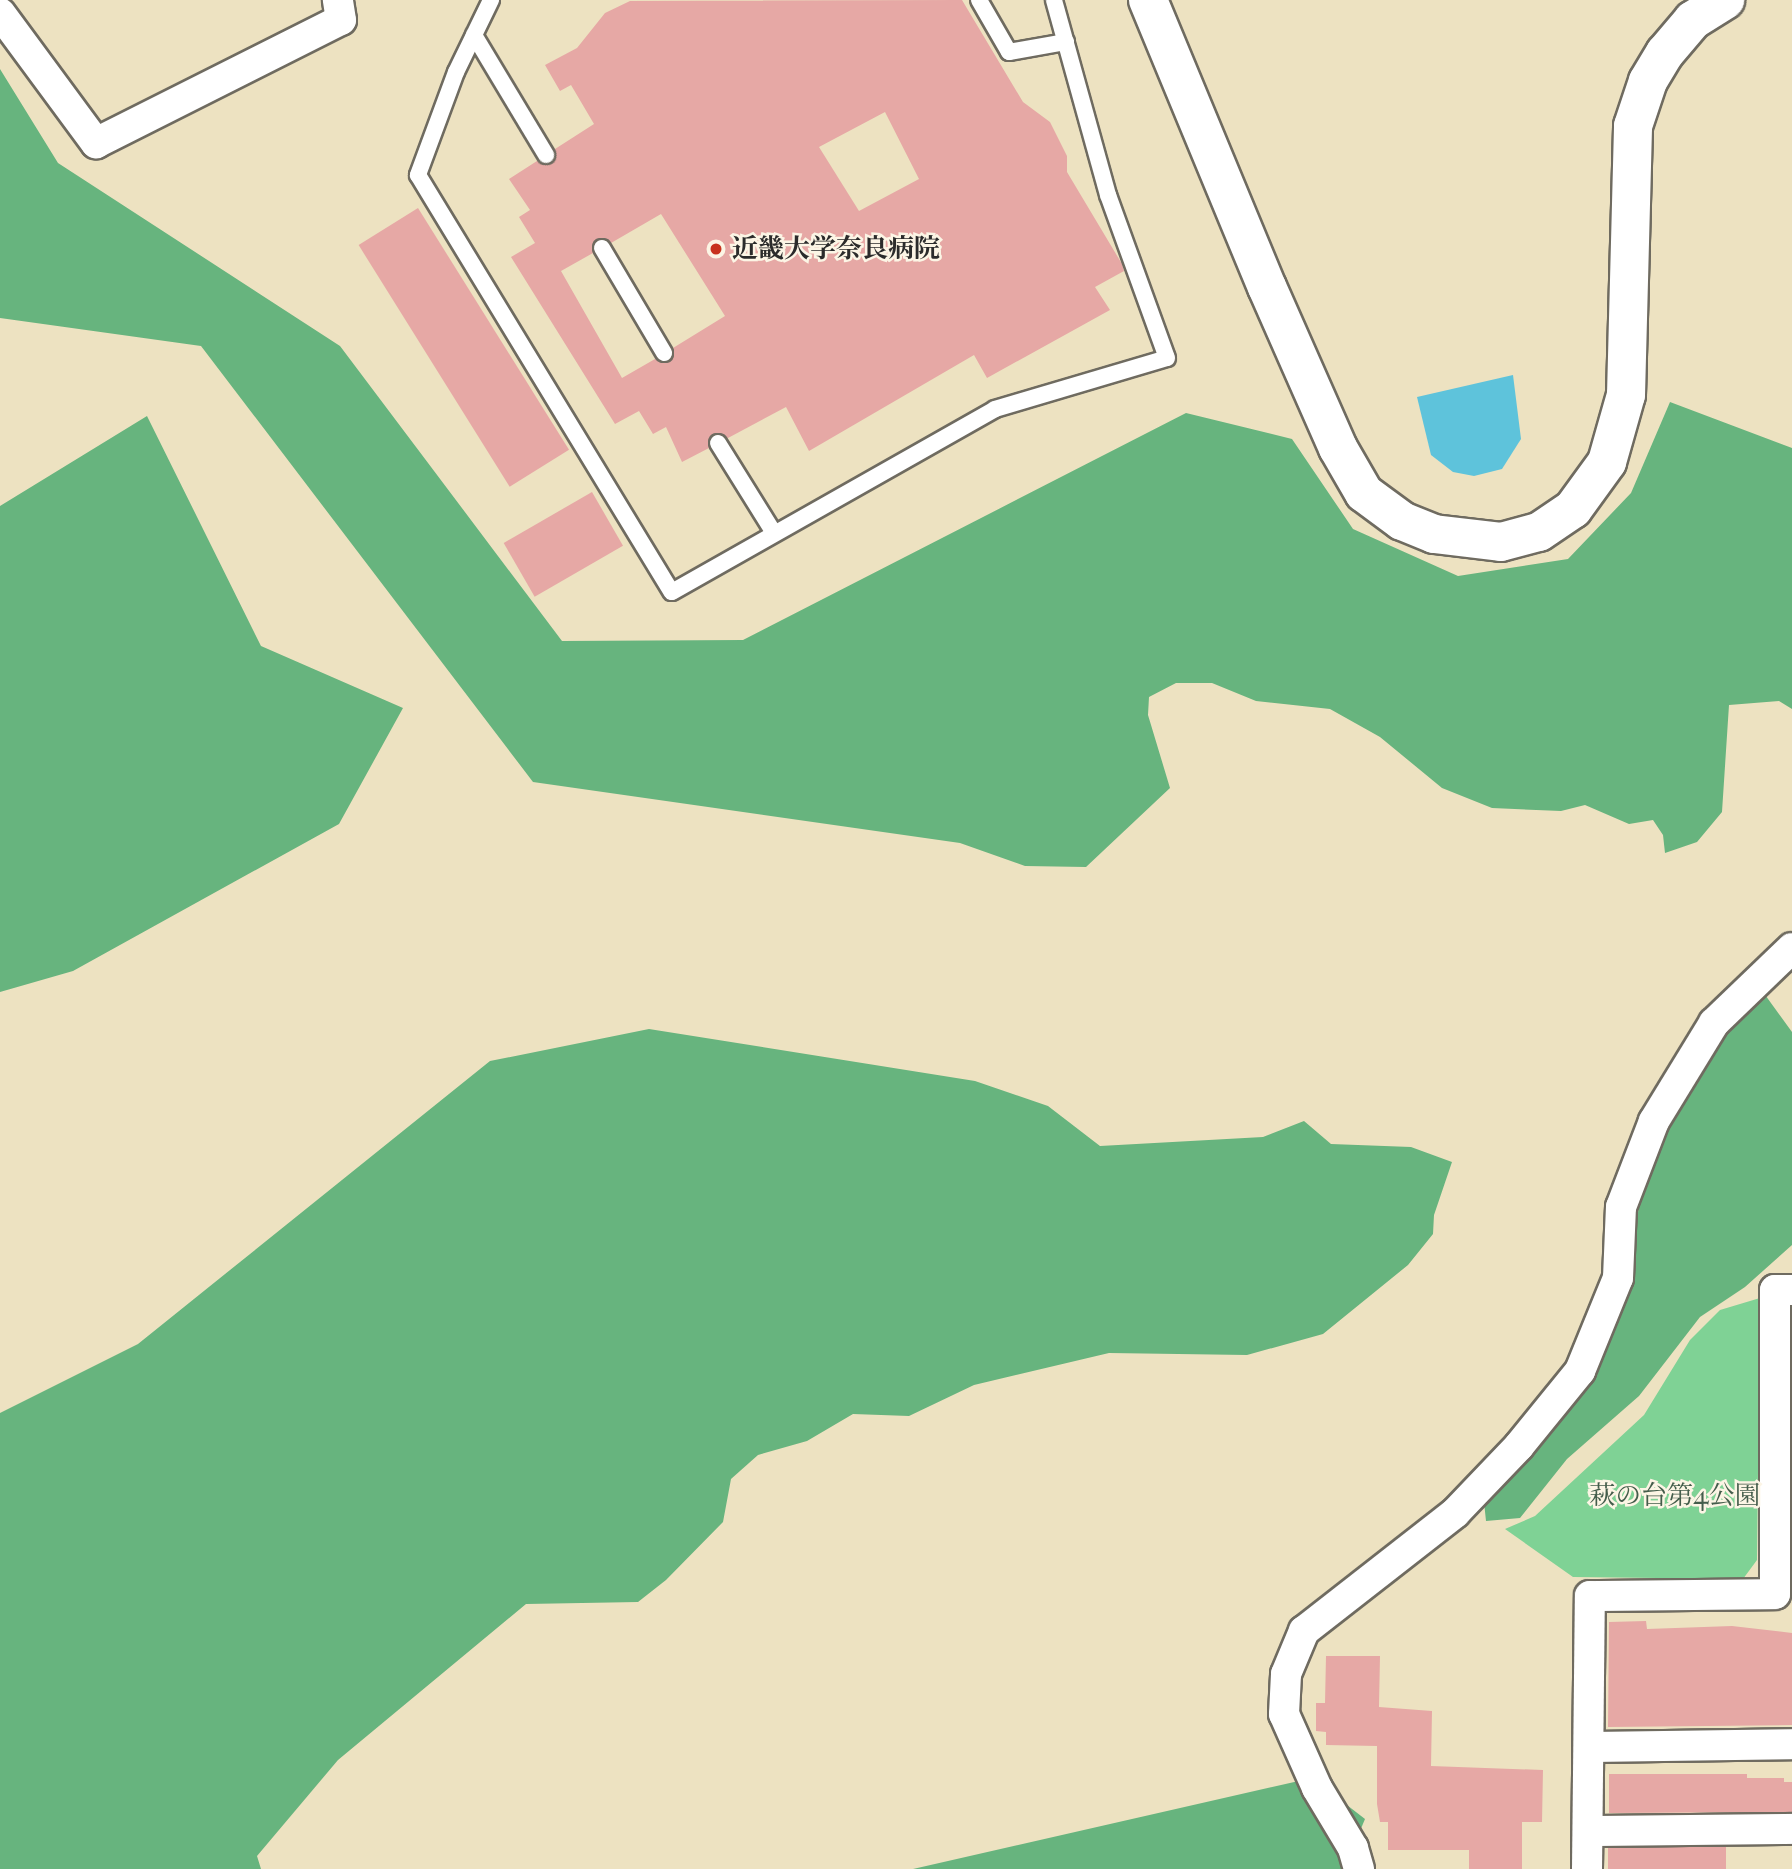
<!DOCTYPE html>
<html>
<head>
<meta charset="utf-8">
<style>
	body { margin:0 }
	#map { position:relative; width:1792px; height:1869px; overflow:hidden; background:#ede2c1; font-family:"IM FELL French Canon","Noto Serif JP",serif }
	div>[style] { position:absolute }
	.green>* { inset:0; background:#7fd295 }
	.forest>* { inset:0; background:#67b47e }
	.water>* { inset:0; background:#5ec3db }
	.building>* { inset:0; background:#e6a8a5; transform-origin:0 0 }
	.roads { filter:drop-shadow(2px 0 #6f6b60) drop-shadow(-2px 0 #6f6b60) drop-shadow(0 2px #6f6b60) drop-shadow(0 -2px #6f6b60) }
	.lane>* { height:16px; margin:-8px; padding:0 8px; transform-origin:8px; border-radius:8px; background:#fff }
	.street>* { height:30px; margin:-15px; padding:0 15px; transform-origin:15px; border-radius:15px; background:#fff }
	.secondary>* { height:38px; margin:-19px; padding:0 19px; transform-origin:19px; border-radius:19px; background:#fff }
	.dots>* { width:19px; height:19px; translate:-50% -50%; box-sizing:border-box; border:4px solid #fcf5e5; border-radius:50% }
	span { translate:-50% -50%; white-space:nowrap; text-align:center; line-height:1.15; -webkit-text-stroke:5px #fcf5e5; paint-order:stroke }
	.poi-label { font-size:26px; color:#2b2b2b; font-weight:700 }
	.left { translate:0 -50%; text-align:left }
	.park-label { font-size:26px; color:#445d4b }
</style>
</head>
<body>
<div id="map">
	<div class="green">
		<i style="clip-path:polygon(1760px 1298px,1757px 1560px,1743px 1579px,1573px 1577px,1505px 1529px,1535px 1516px,1644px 1415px,1690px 1340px,1720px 1310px)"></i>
	</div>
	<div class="forest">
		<i style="clip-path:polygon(0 69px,58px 163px,340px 346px,562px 641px,743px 640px,1186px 413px,1292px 439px,1353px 529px,1458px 576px,1568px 559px,1631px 493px,1670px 402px,1792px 448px,1792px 709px,1779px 701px,1729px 705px,1722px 812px,1697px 842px,1665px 853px,1663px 835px,1653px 820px,1629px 824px,1585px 805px,1561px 811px,1492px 808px,1442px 788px,1380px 737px,1330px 709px,1256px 701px,1212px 683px,1176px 683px,1149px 697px,1148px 715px,1170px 788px,1086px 867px,1025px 866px,960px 843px,533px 782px,201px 346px,0 318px)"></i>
		<i style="clip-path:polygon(147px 416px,261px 646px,403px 708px,339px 824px,73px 971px,0 992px,0 506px)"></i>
		<i style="clip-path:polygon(1763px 992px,1792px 1032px,1792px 1245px,1745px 1287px,1700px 1317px,1639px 1396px,1567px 1459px,1520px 1518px,1486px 1521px,1484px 1502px,1627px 1279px,1639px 1206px,1659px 1138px,1722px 1030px)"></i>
		<i style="clip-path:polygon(649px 1029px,975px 1081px,1048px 1106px,1100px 1146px,1263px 1137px,1304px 1121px,1331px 1144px,1411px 1147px,1452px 1162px,1434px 1215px,1433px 1234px,1408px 1265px,1323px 1334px,1247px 1355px,1109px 1353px,974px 1385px,909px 1416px,853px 1414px,807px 1441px,758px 1455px,731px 1479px,723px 1522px,666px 1580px,638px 1602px,526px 1604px,338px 1760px,257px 1856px,261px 1869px,0 1869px,0 1413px,138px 1344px,490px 1061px)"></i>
		<i style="clip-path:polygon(1312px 1778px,1365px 1819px,1344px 1869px,913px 1869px)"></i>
	</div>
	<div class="water">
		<i style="clip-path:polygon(1513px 375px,1521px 439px,1502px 469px,1474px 476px,1453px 472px,1431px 455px,1417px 397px)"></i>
	</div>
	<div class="building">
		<i style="clip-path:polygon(evenodd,962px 0,1023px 102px,1050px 122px,1067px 156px,1067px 172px,1122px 264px,1124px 271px,1095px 287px,1110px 310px,987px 378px,974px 355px,809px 451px,786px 407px,728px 438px,713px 434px,709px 448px,682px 462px,666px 427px,653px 434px,639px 411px,615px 424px,511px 257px,535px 243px,519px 217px,530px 210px,509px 179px,537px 161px,552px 164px,555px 149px,594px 124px,571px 85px,560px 91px,545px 65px,577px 48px,605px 13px,630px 1px,962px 0,885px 112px,919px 179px,859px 211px,819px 147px,885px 112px,962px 0,661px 214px,725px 316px,673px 348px,670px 362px,655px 359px,622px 378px,561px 271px,593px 253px,597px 239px,611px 243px,661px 214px)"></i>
		<i style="left:418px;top:208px;width:285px;height:70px;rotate:58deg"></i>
		<i style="left:592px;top:492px;width:62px;height:102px;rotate:60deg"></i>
		<i style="clip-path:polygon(1646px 1621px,1647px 1629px,1732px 1626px,1792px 1633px,1792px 1725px,1608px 1727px,1609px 1622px)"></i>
		<i style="clip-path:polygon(1326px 1656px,1380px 1656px,1379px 1707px,1432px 1711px,1431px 1766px,1543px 1770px,1542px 1822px,1522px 1822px,1522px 1869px,1469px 1869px,1469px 1850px,1388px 1850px,1388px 1822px,1380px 1822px,1377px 1804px,1377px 1746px,1326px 1745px,1326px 1732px,1316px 1731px,1316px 1703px,1325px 1703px)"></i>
		<i style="clip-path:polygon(1609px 1774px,1747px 1774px,1747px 1778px,1784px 1778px,1784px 1782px,1792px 1782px,1792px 1812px,1609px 1813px)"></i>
		<i style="left:1726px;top:1847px;width:22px;height:118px;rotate:90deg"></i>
	</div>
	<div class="roads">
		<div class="lane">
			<i style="left:491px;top:0;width:80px;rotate:115.9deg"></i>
			<i style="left:456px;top:72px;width:110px;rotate:110.3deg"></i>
			<i style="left:418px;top:175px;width:488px;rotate:58.7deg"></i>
			<i style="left:672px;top:592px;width:371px;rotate:-29.5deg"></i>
			<i style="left:995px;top:409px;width:179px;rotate:-16.5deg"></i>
			<i style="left:1167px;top:358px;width:173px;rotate:-109.9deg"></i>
			<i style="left:1108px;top:195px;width:202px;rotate:-105.5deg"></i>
			<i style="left:979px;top:0;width:60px;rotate:60deg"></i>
			<i style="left:1009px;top:52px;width:58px;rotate:-10deg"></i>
			<i style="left:474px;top:35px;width:140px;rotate:59deg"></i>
			<i style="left:602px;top:248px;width:122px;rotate:59.4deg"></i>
			<i style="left:718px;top:443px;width:106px;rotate:58.1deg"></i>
		</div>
		<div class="street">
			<i style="left:0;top:13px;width:162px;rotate:53.6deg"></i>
			<i style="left:96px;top:143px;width:274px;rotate:-26.7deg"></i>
			<i style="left:341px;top:20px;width:20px;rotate:-99deg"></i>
			<i style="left:1589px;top:1747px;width:203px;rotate:-0.8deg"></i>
			<i style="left:1588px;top:1831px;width:204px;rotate:-0.6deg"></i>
			<i style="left:1359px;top:1869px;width:22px;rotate:-106deg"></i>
			<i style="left:1353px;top:1848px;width:70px;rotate:-121deg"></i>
			<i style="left:1317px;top:1788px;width:81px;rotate:-114deg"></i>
			<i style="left:1284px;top:1714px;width:40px;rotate:-87.1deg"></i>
			<i style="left:1286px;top:1674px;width:47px;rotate:-67.3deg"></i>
			<i style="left:1304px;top:1631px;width:192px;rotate:-38deg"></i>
			<i style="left:1455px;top:1513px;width:93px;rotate:-46.3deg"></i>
			<i style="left:1519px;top:1446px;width:97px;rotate:-50.9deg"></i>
			<i style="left:1580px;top:1371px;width:100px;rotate:-67.8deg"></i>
			<i style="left:1618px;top:1278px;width:71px;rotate:-87.6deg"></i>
			<i style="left:1621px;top:1207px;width:92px;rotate:-69deg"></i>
			<i style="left:1654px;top:1121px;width:115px;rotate:-58.5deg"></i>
			<i style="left:1714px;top:1023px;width:108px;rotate:-43.9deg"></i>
			<i style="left:1587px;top:1869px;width:273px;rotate:-89.4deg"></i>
			<i style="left:1590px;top:1596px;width:185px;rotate:-0.6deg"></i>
			<i style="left:1775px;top:1594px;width:304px;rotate:-90deg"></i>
			<i style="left:1775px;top:1290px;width:17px"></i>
		</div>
		<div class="secondary">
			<i style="left:1148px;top:0;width:311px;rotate:67.5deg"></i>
			<i style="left:1267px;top:287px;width:176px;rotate:66.2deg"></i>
			<i style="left:1338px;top:448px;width:52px;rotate:60deg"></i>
			<i style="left:1364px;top:493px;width:47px;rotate:36.4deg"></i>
			<i style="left:1402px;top:521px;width:35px;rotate:22deg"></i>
			<i style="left:1434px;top:534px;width:67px;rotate:6.8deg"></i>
			<i style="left:1501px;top:542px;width:39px;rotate:-15deg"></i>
			<i style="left:1539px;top:532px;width:41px;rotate:-34.1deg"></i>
			<i style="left:1573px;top:509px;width:58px;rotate:-54.1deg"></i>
			<i style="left:1607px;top:462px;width:70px;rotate:-74.2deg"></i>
			<i style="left:1626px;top:395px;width:269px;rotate:-88.5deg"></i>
			<i style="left:1633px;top:126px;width:47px;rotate:-71.6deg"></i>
			<i style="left:1648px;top:81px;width:33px;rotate:-59deg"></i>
			<i style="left:1665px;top:53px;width:43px;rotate:-49.7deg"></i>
			<i style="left:1693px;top:20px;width:38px;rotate:-32deg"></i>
		</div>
	</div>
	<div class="dots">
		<i style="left:716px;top:249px;background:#c8321e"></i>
	</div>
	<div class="poi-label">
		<span class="left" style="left:732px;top:249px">近畿大学奈良病院</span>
	</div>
	<div class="park-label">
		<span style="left:1675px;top:1496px">萩の台第4公園</span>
	</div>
</div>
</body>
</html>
